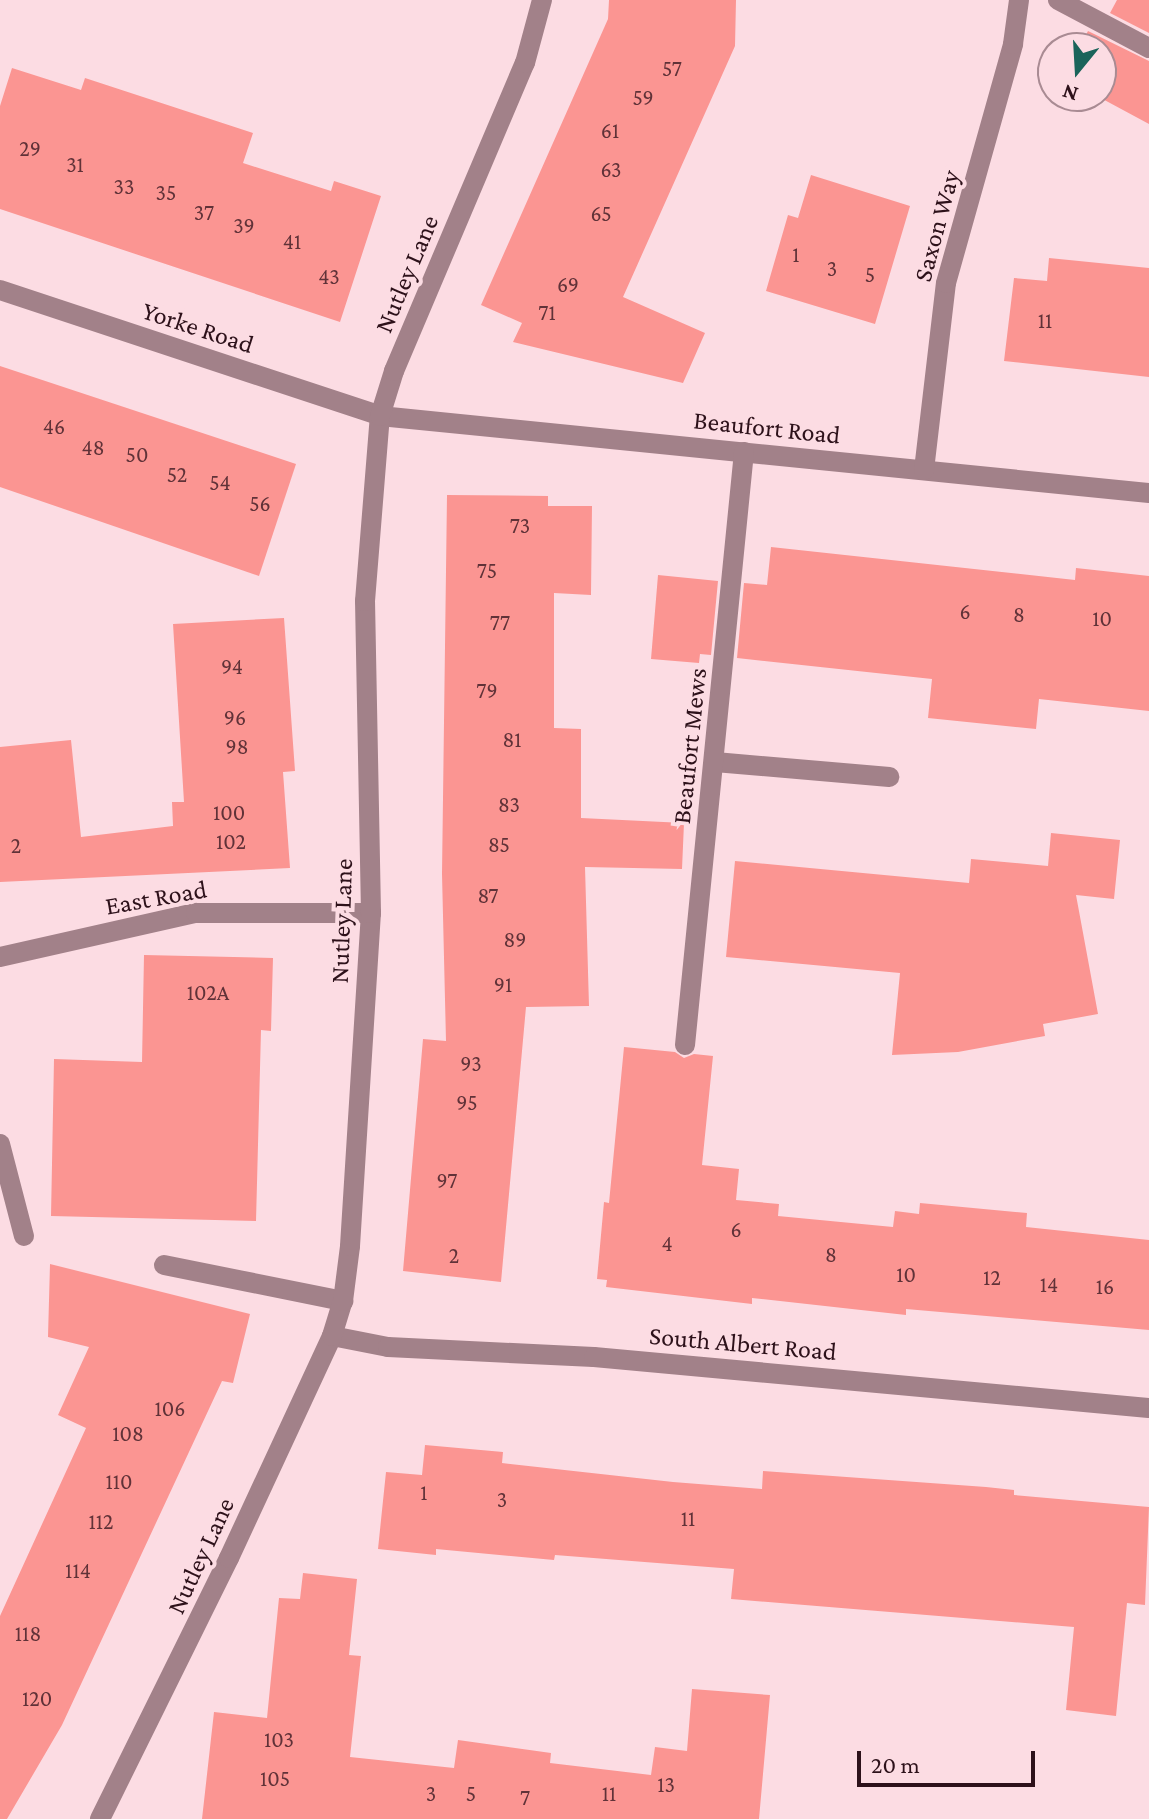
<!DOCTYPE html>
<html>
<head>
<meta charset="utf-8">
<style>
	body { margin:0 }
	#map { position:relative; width:1149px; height:1819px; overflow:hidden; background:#fcdce3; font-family:"Crimson Pro",serif }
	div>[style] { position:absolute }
	.building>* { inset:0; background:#fb9592 }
	.lane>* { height:20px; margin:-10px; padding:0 10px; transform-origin:10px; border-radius:10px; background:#a28189 }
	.street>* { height:20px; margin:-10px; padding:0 10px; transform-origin:10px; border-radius:10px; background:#a28189 }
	span { translate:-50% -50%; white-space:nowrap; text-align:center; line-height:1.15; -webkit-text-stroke:8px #fcdce3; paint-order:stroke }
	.number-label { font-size:22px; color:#603238 }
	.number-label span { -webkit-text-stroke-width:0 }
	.street-label { font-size:26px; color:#2d111a }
	.north { position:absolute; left:1037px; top:32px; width:80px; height:80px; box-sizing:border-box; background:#fcdce3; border:2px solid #a98b93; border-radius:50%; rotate:198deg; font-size:22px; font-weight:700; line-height:32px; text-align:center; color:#2d111a }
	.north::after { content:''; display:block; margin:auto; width:28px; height:36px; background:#1b645a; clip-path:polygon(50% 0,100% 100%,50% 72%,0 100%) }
	.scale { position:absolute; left:857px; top:1751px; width:178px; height:36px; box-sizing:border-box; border:4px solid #2d111a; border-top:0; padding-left:10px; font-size:24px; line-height:28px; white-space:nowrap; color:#2d111a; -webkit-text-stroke:6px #fcdce3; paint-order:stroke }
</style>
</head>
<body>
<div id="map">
	<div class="building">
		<i style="clip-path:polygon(609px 0,736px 0,735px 46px,623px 297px,705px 333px,683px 383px,513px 342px,522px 323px,481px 305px,608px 19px)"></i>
		<i style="clip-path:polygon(1117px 0,1149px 0,1149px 33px,1110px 13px)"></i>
		<i style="clip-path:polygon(1088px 31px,1149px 61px,1149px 124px,1097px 96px,1101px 96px,1101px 48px,1079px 48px)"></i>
		<i style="clip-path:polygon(12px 68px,81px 90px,85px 78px,253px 133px,243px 163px,331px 191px,334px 181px,381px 196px,340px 322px,0 209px,0 106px)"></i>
		<i style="clip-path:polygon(811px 175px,910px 206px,875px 324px,766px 291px,788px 215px,798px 218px)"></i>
		<i style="clip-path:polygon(1049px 258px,1149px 268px,1149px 377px,1004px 361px,1014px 278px,1047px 281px)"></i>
		<i style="clip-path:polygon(0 366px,296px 464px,259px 576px,0 487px)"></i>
		<i style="clip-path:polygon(447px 495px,548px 496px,548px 506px,592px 506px,591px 595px,554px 593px,554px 728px,581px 729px,581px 818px,684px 823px,682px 869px,585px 867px,589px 1006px,526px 1007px,501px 1282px,403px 1271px,423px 1039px,446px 1041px,442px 874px)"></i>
		<i style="clip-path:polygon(771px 547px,1075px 580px,1076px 568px,1149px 576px,1149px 711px,1039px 699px,1036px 729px,928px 718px,932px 679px,737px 658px,744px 583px,767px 585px)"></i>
		<i style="clip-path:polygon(658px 575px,718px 581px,711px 655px,700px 654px,699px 663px,651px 659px)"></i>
		<i style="clip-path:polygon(284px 618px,295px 771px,283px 772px,290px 868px,0 882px,0 747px,71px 740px,81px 837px,173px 826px,172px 802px,184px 802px,173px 624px)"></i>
		<i style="clip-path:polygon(1051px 833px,1120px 840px,1114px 899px,1076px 895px,1098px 1014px,1043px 1024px,1045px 1036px,958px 1052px,892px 1055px,900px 973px,726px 957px,735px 861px,969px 883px,971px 859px,1048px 866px)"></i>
		<i style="clip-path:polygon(144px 955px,273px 958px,271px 1031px,261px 1030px,256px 1221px,51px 1216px,54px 1059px,142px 1062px)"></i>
		<i style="clip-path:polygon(624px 1047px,675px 1052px,684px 1058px,694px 1054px,713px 1056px,702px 1165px,739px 1169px,736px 1200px,779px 1204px,778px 1216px,893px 1227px,895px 1211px,919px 1214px,920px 1203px,1027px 1213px,1026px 1227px,1149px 1240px,1149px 1330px,906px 1309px,906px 1315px,752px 1298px,752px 1304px,606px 1287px,607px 1280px,597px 1279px,604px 1202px,609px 1203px)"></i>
		<i style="clip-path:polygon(50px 1264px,250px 1314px,233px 1383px,222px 1381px,62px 1725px,7px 1819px,0 1819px,0 1616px,86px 1428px,58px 1415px,89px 1347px,48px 1337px)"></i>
		<i style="clip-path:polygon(425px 1445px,503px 1452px,502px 1463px,673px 1482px,762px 1489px,763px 1471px,986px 1487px,1014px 1490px,1014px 1495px,1149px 1507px,1145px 1605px,1127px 1603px,1116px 1716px,1066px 1710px,1074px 1627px,731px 1599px,734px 1569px,555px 1555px,554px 1560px,436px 1549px,436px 1555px,378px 1549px,386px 1472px,422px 1475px)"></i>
		<i style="clip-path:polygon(303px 1573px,357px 1579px,349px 1655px,361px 1656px,350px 1757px,454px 1768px,458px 1740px,551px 1753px,550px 1763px,651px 1775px,655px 1747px,687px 1751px,692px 1689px,770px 1695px,759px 1819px,202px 1819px,214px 1712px,267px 1718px,279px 1598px,300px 1599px)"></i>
	</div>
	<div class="lane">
		<i style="left:1058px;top:0;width:103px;rotate:27.8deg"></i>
		<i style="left:715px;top:762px;width:175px;rotate:4.9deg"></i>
		<i style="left:0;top:1144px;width:95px;rotate:75.4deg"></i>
		<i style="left:164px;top:1265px;width:183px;rotate:11.4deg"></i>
	</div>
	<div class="street">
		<i style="left:0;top:290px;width:400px;rotate:18.3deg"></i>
		<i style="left:380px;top:416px;width:773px;rotate:5.72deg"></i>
		<i style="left:924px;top:470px;width:188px;rotate:-83.3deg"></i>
		<i style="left:946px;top:283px;width:248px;rotate:-74.3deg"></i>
		<i style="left:1013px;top:44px;width:44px;rotate:-82.2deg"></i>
		<i style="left:0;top:957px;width:201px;rotate:-12.7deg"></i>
		<i style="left:196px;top:913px;width:175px"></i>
		<i style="left:685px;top:1045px;width:596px;rotate:-84.32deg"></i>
		<i style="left:332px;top:1336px;width:57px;rotate:11.1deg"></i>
		<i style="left:388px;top:1347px;width:206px;rotate:2.8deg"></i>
		<i style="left:594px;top:1357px;width:557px;rotate:5.25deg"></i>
		<i style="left:100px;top:1819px;width:291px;rotate:-63.7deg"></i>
		<i style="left:229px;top:1558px;width:245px;rotate:-65.1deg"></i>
		<i style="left:332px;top:1336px;width:37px;rotate:-73deg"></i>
		<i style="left:343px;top:1301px;width:55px;rotate:-82.7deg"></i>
		<i style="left:350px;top:1246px;width:334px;rotate:-86.4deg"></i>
		<i style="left:371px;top:913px;width:312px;rotate:-91.1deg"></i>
		<i style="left:365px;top:601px;width:186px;rotate:-85.4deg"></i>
		<i style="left:380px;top:416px;width:47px;rotate:-72.7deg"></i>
		<i style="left:394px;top:371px;width:335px;rotate:-67deg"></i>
		<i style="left:525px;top:63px;width:65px;rotate:-74.9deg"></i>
	</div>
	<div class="number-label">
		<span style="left:672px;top:69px">57</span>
		<span style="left:643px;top:98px">59</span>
		<span style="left:610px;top:131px">61</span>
		<span style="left:30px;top:149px">29</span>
		<span style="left:75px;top:165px">31</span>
		<span style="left:611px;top:170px">63</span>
		<span style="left:124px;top:187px">33</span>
		<span style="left:166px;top:193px">35</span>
		<span style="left:204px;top:213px">37</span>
		<span style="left:601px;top:214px">65</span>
		<span style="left:244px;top:226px">39</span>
		<span style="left:292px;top:242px">41</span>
		<span style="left:796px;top:255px">1</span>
		<span style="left:832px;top:269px">3</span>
		<span style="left:870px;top:275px">5</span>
		<span style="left:329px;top:277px">43</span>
		<span style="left:568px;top:285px">69</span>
		<span style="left:547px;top:313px">71</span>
		<span style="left:1045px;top:321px">11</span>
		<span style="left:54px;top:427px">46</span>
		<span style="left:93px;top:448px">48</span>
		<span style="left:137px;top:455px">50</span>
		<span style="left:177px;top:475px">52</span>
		<span style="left:220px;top:483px">54</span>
		<span style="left:260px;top:504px">56</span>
		<span style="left:520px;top:526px">73</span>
		<span style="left:487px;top:571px">75</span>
		<span style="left:965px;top:612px">6</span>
		<span style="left:1019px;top:615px">8</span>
		<span style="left:1102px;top:619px">10</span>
		<span style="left:500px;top:623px">77</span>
		<span style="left:232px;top:667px">94</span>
		<span style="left:487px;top:691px">79</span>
		<span style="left:235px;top:718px">96</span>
		<span style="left:512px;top:740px">81</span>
		<span style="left:237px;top:747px">98</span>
		<span style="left:509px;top:805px">83</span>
		<span style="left:229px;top:813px">100</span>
		<span style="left:231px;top:842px">102</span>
		<span style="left:499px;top:845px">85</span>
		<span style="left:16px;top:846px">2</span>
		<span style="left:488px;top:896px">87</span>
		<span style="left:515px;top:940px">89</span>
		<span style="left:503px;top:985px">91</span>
		<span style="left:208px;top:993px">102A</span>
		<span style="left:471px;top:1064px">93</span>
		<span style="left:467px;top:1103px">95</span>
		<span style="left:447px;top:1181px">97</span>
		<span style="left:736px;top:1230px">6</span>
		<span style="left:667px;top:1244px">4</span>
		<span style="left:831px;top:1255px">8</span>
		<span style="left:454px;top:1256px">2</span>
		<span style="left:906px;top:1275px">10</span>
		<span style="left:992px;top:1278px">12</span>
		<span style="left:1049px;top:1285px">14</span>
		<span style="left:1105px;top:1287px">16</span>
		<span style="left:170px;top:1409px">106</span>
		<span style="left:128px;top:1434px">108</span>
		<span style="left:119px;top:1482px">110</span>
		<span style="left:424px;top:1493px">1</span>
		<span style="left:502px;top:1500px">3</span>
		<span style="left:688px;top:1519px">11</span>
		<span style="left:101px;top:1522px">112</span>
		<span style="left:78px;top:1571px">114</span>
		<span style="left:28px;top:1634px">118</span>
		<span style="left:37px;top:1699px">120</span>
		<span style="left:279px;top:1740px">103</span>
		<span style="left:275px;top:1779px">105</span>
		<span style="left:666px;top:1785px">13</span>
		<span style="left:431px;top:1794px">3</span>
		<span style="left:471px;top:1794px">5</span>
		<span style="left:609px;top:1794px">11</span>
		<span style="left:525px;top:1798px">7</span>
	</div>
	<div class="street-label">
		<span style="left:937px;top:226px;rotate:-75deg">Saxon Way</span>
		<span style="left:407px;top:274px;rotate:-67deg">Nutley Lane</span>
		<span style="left:198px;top:328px;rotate:18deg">Yorke Road</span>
		<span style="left:767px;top:428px;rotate:6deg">Beaufort Road</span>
		<span style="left:690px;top:746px;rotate:-84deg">Beaufort Mews</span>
		<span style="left:156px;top:898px;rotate:-10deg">East Road</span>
		<span style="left:342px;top:921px;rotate:-88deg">Nutley Lane</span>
		<span style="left:743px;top:1344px;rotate:5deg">South Albert Road</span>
		<span style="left:201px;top:1556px;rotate:-65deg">Nutley Lane</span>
	</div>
	<div class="north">N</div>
	<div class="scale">20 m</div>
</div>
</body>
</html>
